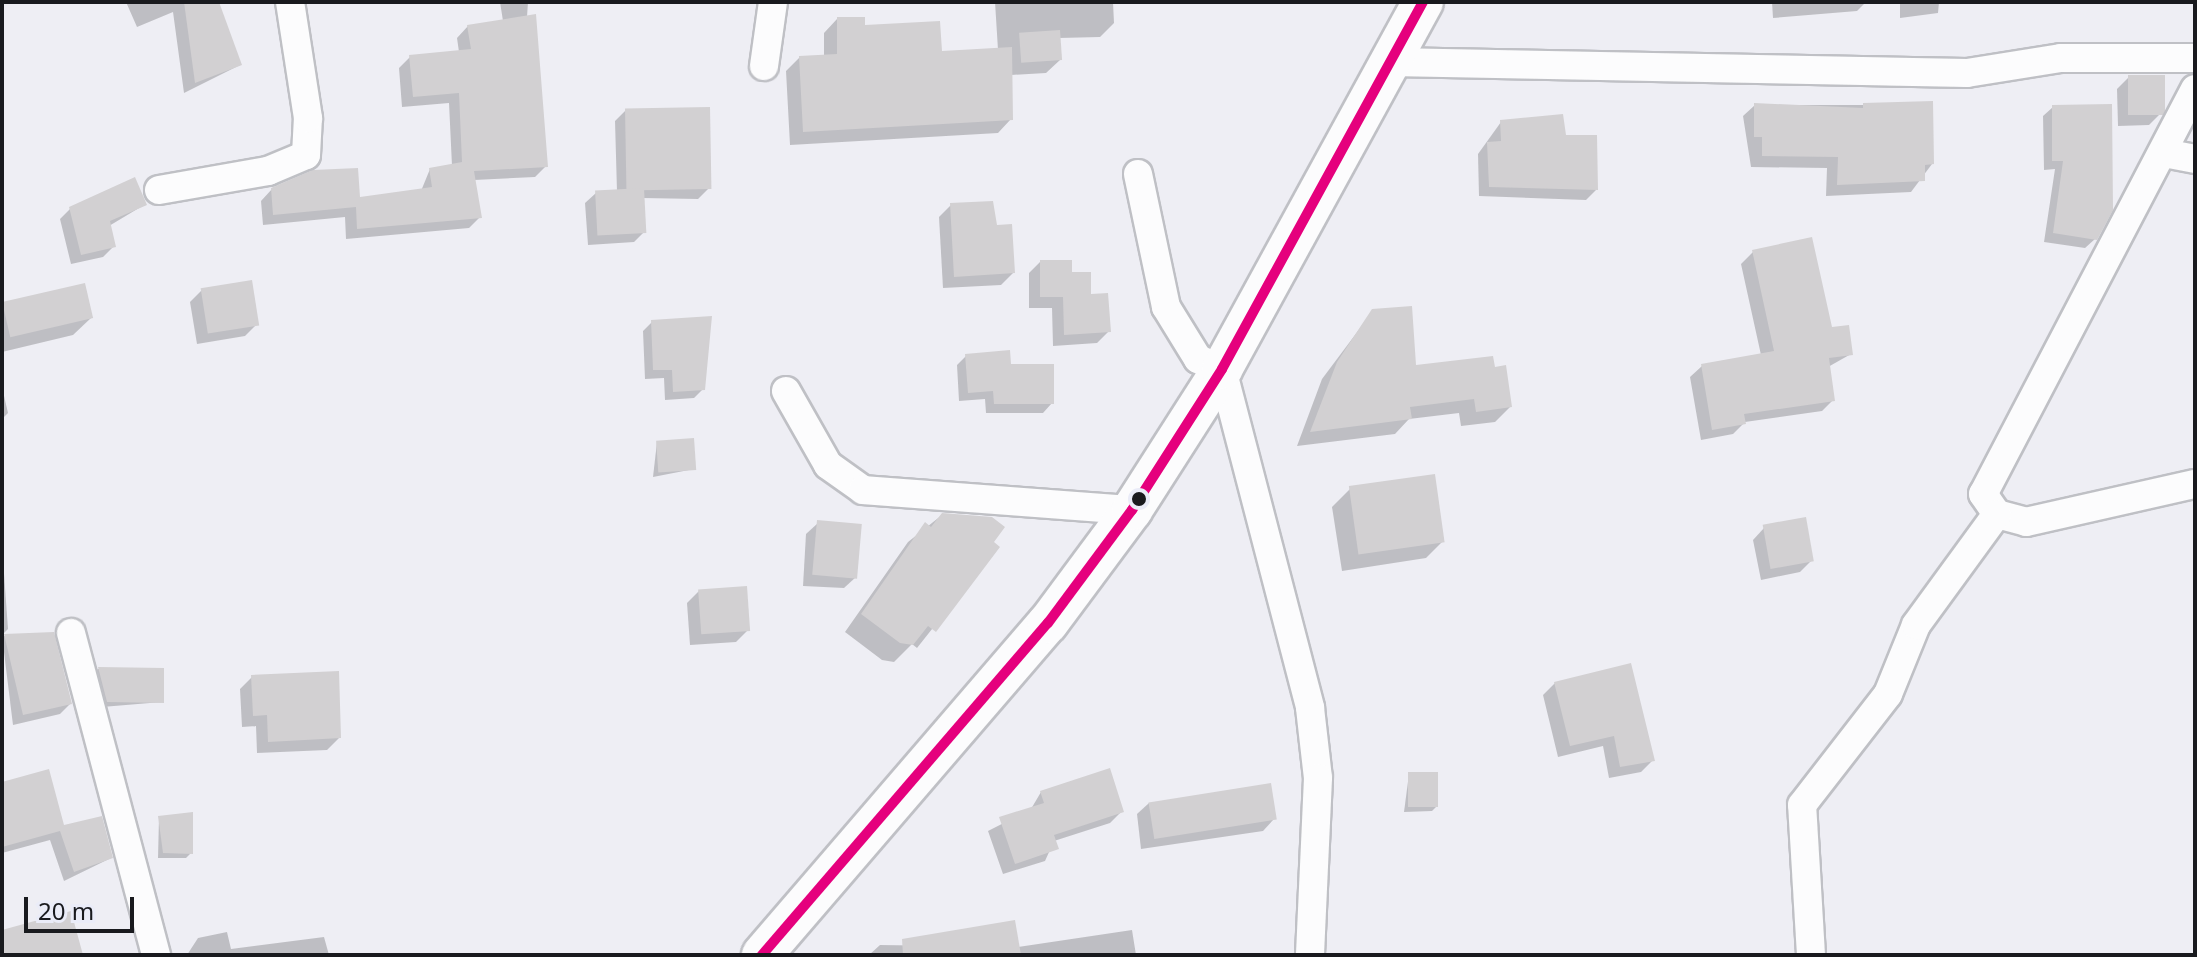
<!DOCTYPE html>
<html>
<head>
<meta charset="utf-8">
<style>
	body { margin:0 }
	#map { position:relative; width:2197px; height:957px; overflow:hidden; background:#eeeef4; font-family:"Noto Sans",sans-serif }
	div>[style] { position:absolute }
	.shadow>* { inset:0; background:#0003 }
	.building>* { inset:0; background:#d2d0d2; transform-origin:0 0 }
	.roads { filter:drop-shadow(2px 0 #bfc0c5) drop-shadow(-2px 0 #bfc0c5) drop-shadow(0 2px #bfc0c5) drop-shadow(0 -2px #bfc0c5) }
	.street>* { height:28px; margin:-14px; padding:0 14px; transform-origin:14px; border-radius:14px; background:#fcfcfd }
	.secondary>* { height:40px; margin:-20px; padding:0 20px; transform-origin:20px; border-radius:20px; background:#fcfcfd }
	.bus-1>* { height:10px; margin:-5px; padding:0 5px; transform-origin:5px; border-radius:5px; background:#e5007d }
	.dots>* { width:22px; height:22px; translate:-50% -50%; box-sizing:border-box; border:4px solid #eaecf8; border-radius:50% }
	span { translate:-50% -50%; white-space:nowrap; text-align:center; line-height:1.15; -webkit-text-stroke:7px #eaecf8; paint-order:stroke }
	.frame { position:absolute; inset:0; border:4px solid #191a1e; pointer-events:none }
	.scale { position:absolute; left:24px; top:897px; width:110px; height:36px; box-sizing:border-box; border:4px solid #191a1e; border-top:0; padding-left:10px; font-size:24px; line-height:28px; white-space:nowrap; color:#191a1e; -webkit-text-stroke:6px #eaecf8; paint-order:stroke }
</style>
</head>
<body>
<div id="map">
	<div class="shadow">
		<i style="clip-path:polygon(126px 2px,207px 2px,240px 65px,184px 93px,173px 12px,137px 27px)"></i>
		<i style="clip-path:polygon(500px 2px,528px 2px,527px 17px,534px 16px,546px 166px,535px 177px,474px 180px,480px 217px,469px 228px,346px 239px,345px 217px,263px 225px,261px 201px,272px 189px,358px 200px,421px 191px,430px 169px,452px 166px,449px 103px,402px 107px,399px 68px,410px 57px,459px 52px,457px 38px,468px 26px,503px 21px)"></i>
		<i style="clip-path:polygon(995px 2px,1113px 2px,1114px 23px,1100px 37px,1059px 38px,1060px 60px,1046px 73px,1011px 75px,1011px 119px,998px 133px,790px 145px,786px 71px,800px 57px,824px 56px,824px 33px,837px 19px,940px 53px,998px 50px)"></i>
		<i style="clip-path:polygon(1772px 2px,1866px 2px,1857px 11px,1773px 18px)"></i>
		<i style="clip-path:polygon(1900px 2px,1939px 2px,1938px 13px,1900px 18px)"></i>
		<i style="clip-path:polygon(2129px 77px,2161px 113px,2149px 125px,2118px 126px,2117px 89px)"></i>
		<i style="clip-path:polygon(1755px 105px,1864px 105px,1932px 164px,1911px 192px,1826px 196px,1827px 168px,1751px 167px,1743px 116px)"></i>
		<i style="clip-path:polygon(2053px 107px,2095px 239px,2085px 248px,2044px 242px,2055px 169px,2044px 170px,2043px 116px)"></i>
		<i style="clip-path:polygon(626px 110px,709px 188px,698px 199px,642px 198px,644px 232px,634px 242px,588px 245px,585px 203px,596px 193px,617px 192px,615px 121px)"></i>
		<i style="clip-path:polygon(1501px 122px,1564px 137px,1596px 190px,1586px 200px,1479px 196px,1478px 154px)"></i>
		<i style="clip-path:polygon(144px 205px,109px 226px,114px 246px,103px 257px,71px 264px,60px 219px,70px 209px)"></i>
		<i style="clip-path:polygon(951px 205px,995px 227px,1013px 273px,1001px 285px,943px 288px,939px 217px)"></i>
		<i style="clip-path:polygon(1753px 252px,1851px 354px,1828px 367px,1833px 400px,1822px 411px,1745px 422px,1733px 434px,1701px 440px,1690px 377px,1702px 366px,1761px 355px,1741px 264px)"></i>
		<i style="clip-path:polygon(1040px 262px,1070px 274px,1089px 296px,1109px 331px,1097px 343px,1053px 346px,1052px 308px,1029px 308px,1029px 273px)"></i>
		<i style="clip-path:polygon(202px 290px,257px 324px,245px 336px,197px 344px,190px 302px)"></i>
		<i style="clip-path:polygon(2px 305px,91px 318px,73px 335px,2px 352px)"></i>
		<i style="clip-path:polygon(1373px 311px,1414px 368px,1510px 407px,1495px 422px,1461px 426px,1459px 413px,1409px 419px,1395px 434px,1297px 446px,1322px 379px)"></i>
		<i style="clip-path:polygon(652px 322px,703px 389px,694px 398px,665px 400px,664px 378px,645px 379px,643px 331px)"></i>
		<i style="clip-path:polygon(966px 356px,1009px 366px,1052px 403px,1043px 413px,986px 413px,985px 399px,959px 401px,957px 365px)"></i>
		<i style="clip-path:polygon(2px 387px,8px 413px,2px 419px)"></i>
		<i style="clip-path:polygon(657px 442px,694px 469px,653px 477px)"></i>
		<i style="clip-path:polygon(1350px 489px,1443px 541px,1426px 558px,1342px 571px,1332px 507px)"></i>
		<i style="clip-path:polygon(942px 515px,997px 547px,917px 648px,912px 644px,894px 662px,882px 660px,845px 632px,908px 542px)"></i>
		<i style="clip-path:polygon(818px 523px,856px 577px,844px 588px,803px 586px,806px 534px)"></i>
		<i style="clip-path:polygon(1764px 528px,1812px 560px,1800px 572px,1761px 580px,1753px 540px)"></i>
		<i style="clip-path:polygon(2px 545px,8px 629px,2px 635px)"></i>
		<i style="clip-path:polygon(699px 591px,748px 630px,736px 642px,690px 645px,687px 603px)"></i>
		<i style="clip-path:polygon(53px 634px,70px 704px,60px 714px,13px 725px,2px 636px)"></i>
		<i style="clip-path:polygon(98px 669px,162px 670px,162px 702px,102px 707px,93px 674px)"></i>
		<i style="clip-path:polygon(252px 677px,339px 738px,327px 750px,257px 753px,256px 726px,242px 727px,240px 689px)"></i>
		<i style="clip-path:polygon(1555px 683px,1653px 760px,1641px 772px,1609px 778px,1603px 746px,1558px 757px,1543px 695px)"></i>
		<i style="clip-path:polygon(1409px 774px,1438px 805px,1432px 811px,1404px 812px)"></i>
		<i style="clip-path:polygon(2px 784px,62px 828px,111px 858px,64px 881px,50px 840px,2px 853px)"></i>
		<i style="clip-path:polygon(1041px 792px,1122px 811px,1110px 823px,1054px 841px,1045px 861px,1003px 874px,988px 831px,1031px 809px)"></i>
		<i style="clip-path:polygon(1149px 803px,1274px 819px,1263px 831px,1141px 849px,1137px 814px)"></i>
		<i style="clip-path:polygon(159px 818px,191px 853px,186px 858px,158px 858px)"></i>
		<i style="clip-path:polygon(1132px 930px,1136px 955px,869px 955px,880px 945px,1018px 947px)"></i>
		<i style="clip-path:polygon(227px 932px,231px 949px,324px 937px,329px 955px,187px 955px,198px 938px)"></i>
	</div>
	<div class="building">
		<i style="clip-path:polygon(184px 2px,219px 2px,242px 65px,195px 83px)"></i>
		<i style="clip-path:polygon(536px 14px,548px 167px,474px 171px,482px 218px,357px 229px,356px 207px,273px 215px,271px 188px,313px 170px,358px 168px,360px 197px,432px 187px,429px 168px,462px 162px,459px 93px,413px 97px,409px 55px,471px 49px,467px 25px)"></i>
		<i style="clip-path:polygon(837px 17px,865px 17px,865px 25px,940px 21px,942px 51px,1012px 47px,1013px 120px,803px 132px,799px 56px,837px 54px)"></i>
		<i style="left:1060px;top:30px;width:30px;height:41px;rotate:86deg"></i>
		<i style="left:2128px;top:75px;width:37px;height:40px"></i>
		<i style="clip-path:polygon(1933px 101px,1934px 164px,1925px 165px,1925px 181px,1837px 185px,1838px 157px,1762px 156px,1762px 137px,1754px 137px,1754px 103px,1863px 108px,1863px 103px)"></i>
		<i style="clip-path:polygon(2112px 104px,2113px 210px,2097px 240px,2053px 233px,2063px 161px,2052px 161px,2052px 105px)"></i>
		<i style="left:710px;top:107px;width:82px;height:85px;rotate:89deg"></i>
		<i style="clip-path:polygon(1563px 114px,1566px 135px,1597px 135px,1598px 190px,1489px 187px,1487px 142px,1501px 141px,1500px 120px)"></i>
		<i style="clip-path:polygon(135px 177px,147px 205px,110px 221px,116px 247px,81px 255px,69px 207px)"></i>
		<i style="left:644px;top:188px;width:45px;height:49px;rotate:87deg"></i>
		<i style="clip-path:polygon(993px 201px,997px 225px,1012px 224px,1015px 273px,954px 277px,950px 203px)"></i>
		<i style="clip-path:polygon(1812px 237px,1832px 327px,1849px 325px,1853px 355px,1829px 358px,1835px 401px,1744px 414px,1746px 424px,1712px 430px,1701px 364px,1774px 351px,1752px 250px)"></i>
		<i style="clip-path:polygon(1040px 260px,1072px 260px,1072px 272px,1091px 272px,1091px 294px,1108px 293px,1111px 332px,1064px 335px,1063px 297px,1040px 297px)"></i>
		<i style="left:252px;top:280px;width:46px;height:52px;rotate:81deg"></i>
		<i style="left:85px;top:283px;width:36px;height:85px;rotate:77deg"></i>
		<i style="clip-path:polygon(1412px 306px,1416px 365px,1493px 356px,1495px 367px,1506px 365px,1512px 407px,1476px 412px,1474px 399px,1410px 407px,1412px 419px,1310px 432px,1337px 362px,1372px 309px)"></i>
		<i style="clip-path:polygon(712px 316px,705px 390px,673px 392px,672px 370px,653px 370px,651px 320px)"></i>
		<i style="clip-path:polygon(1010px 350px,1011px 364px,1054px 364px,1054px 404px,994px 404px,993px 391px,968px 393px,965px 354px)"></i>
		<i style="left:694px;top:438px;width:32px;height:38px;rotate:86deg"></i>
		<i style="left:1435px;top:474px;width:69px;height:87px;rotate:82deg"></i>
		<i style="clip-path:polygon(942px 513px,992px 517px,1005px 527px,994px 542px,1000px 547px,936px 632px,928px 626px,913px 645px,900px 643px,861px 614px,925px 522px,931px 527px)"></i>
		<i style="left:1806px;top:517px;width:45px;height:44px;rotate:80deg"></i>
		<i style="left:817px;top:520px;width:45px;height:55px;rotate:5deg"></i>
		<i style="left:747px;top:586px;width:45px;height:49px;rotate:86deg"></i>
		<i style="clip-path:polygon(54px 632px,72px 704px,23px 715px,4px 634px)"></i>
		<i style="clip-path:polygon(1631px 663px,1655px 761px,1620px 767px,1614px 736px,1570px 746px,1554px 682px)"></i>
		<i style="clip-path:polygon(98px 667px,164px 668px,164px 703px,107px 702px)"></i>
		<i style="clip-path:polygon(339px 671px,341px 738px,268px 742px,267px 715px,253px 716px,251px 675px)"></i>
		<i style="clip-path:polygon(1110px 768px,1124px 812px,1054px 835px,1059px 849px,1015px 864px,999px 817px,1044px 803px,1040px 791px)"></i>
		<i style="clip-path:polygon(49px 769px,64px 825px,102px 816px,113px 858px,74px 872px,60px 831px,2px 847px,2px 782px)"></i>
		<i style="left:1408px;top:772px;width:30px;height:35px"></i>
		<i style="left:1271px;top:783px;width:37px;height:124px;rotate:81deg"></i>
		<i style="clip-path:polygon(193px 812px,193px 854px,163px 853px,158px 816px)"></i>
		<i style="clip-path:polygon(71px 911px,83px 955px,2px 955px,2px 930px)"></i>
		<i style="clip-path:polygon(1015px 920px,1021px 955px,903px 955px,902px 939px)"></i>
	</div>
	<div class="roads">
		<div class="street">
			<i style="left:1391px;top:62px;width:576px;rotate:1.09deg"></i>
			<i style="left:1967px;top:73px;width:95px;rotate:-9.1deg"></i>
			<i style="left:2061px;top:58px;width:134px"></i>
			<i style="left:764px;top:66px;width:65px;rotate:-82deg"></i>
			<i style="left:2195px;top:89px;width:457px;rotate:117.6deg"></i>
			<i style="left:1983px;top:494px;width:24px;rotate:55deg"></i>
			<i style="left:1997px;top:514px;width:30px;rotate:15deg"></i>
			<i style="left:2026px;top:522px;width:173px;rotate:-12.7deg"></i>
			<i style="left:2164px;top:153px;width:32px;rotate:11deg"></i>
			<i style="left:1138px;top:174px;width:136px;rotate:78.1deg"></i>
			<i style="left:1166px;top:307px;width:61px;rotate:58.4deg"></i>
			<i style="left:1198px;top:359px;width:26px;rotate:23deg"></i>
			<i style="left:1222px;top:369px;width:350px;rotate:75.4deg"></i>
			<i style="left:1310px;top:708px;width:70px;rotate:83.5deg"></i>
			<i style="left:1318px;top:778px;width:177px;rotate:92.6deg"></i>
			<i style="left:159px;top:190px;width:111px;rotate:-9.9deg"></i>
			<i style="left:268px;top:171px;width:41px;rotate:-22.8deg"></i>
			<i style="left:306px;top:155px;width:37px;rotate:-87deg"></i>
			<i style="left:308px;top:118px;width:117px;rotate:-98.8deg"></i>
			<i style="left:786px;top:391px;width:85px;rotate:60.4deg"></i>
			<i style="left:828px;top:465px;width:43px;rotate:35.5deg"></i>
			<i style="left:863px;top:490px;width:270px;rotate:4.3deg"></i>
			<i style="left:71px;top:633px;width:333px;rotate:75.2deg"></i>
			<i style="left:1811px;top:955px;width:150px;rotate:-93.4deg"></i>
			<i style="left:1802px;top:805px;width:140px;rotate:-52.2deg"></i>
			<i style="left:1888px;top:694px;width:74px;rotate:-67.9deg"></i>
			<i style="left:1916px;top:625px;width:137px;rotate:-53.9deg"></i>
		</div>
		<div class="secondary">
			<i style="left:762px;top:955px;width:438px;rotate:-49.3deg"></i>
			<i style="left:1048px;top:623px;width:141px;rotate:-53.4deg"></i>
			<i style="left:1132px;top:510px;width:167px;rotate:-57.4deg"></i>
			<i style="left:1222px;top:369px;width:418px;rotate:-61.3deg"></i>
		</div>
	</div>
	<div class="bus-1">
		<i style="left:762px;top:955px;width:438px;rotate:-49.3deg"></i>
		<i style="left:1048px;top:623px;width:141px;rotate:-53.4deg"></i>
		<i style="left:1132px;top:510px;width:167px;rotate:-57.4deg"></i>
		<i style="left:1222px;top:369px;width:418px;rotate:-61.3deg"></i>
	</div>
	<div class="dots">
		<i style="left:1139px;top:499px;background:#191a1e"></i>
	</div>
	<div class="frame"></div>
	<div class="scale">20 m</div>
</div>
</body>
</html>
